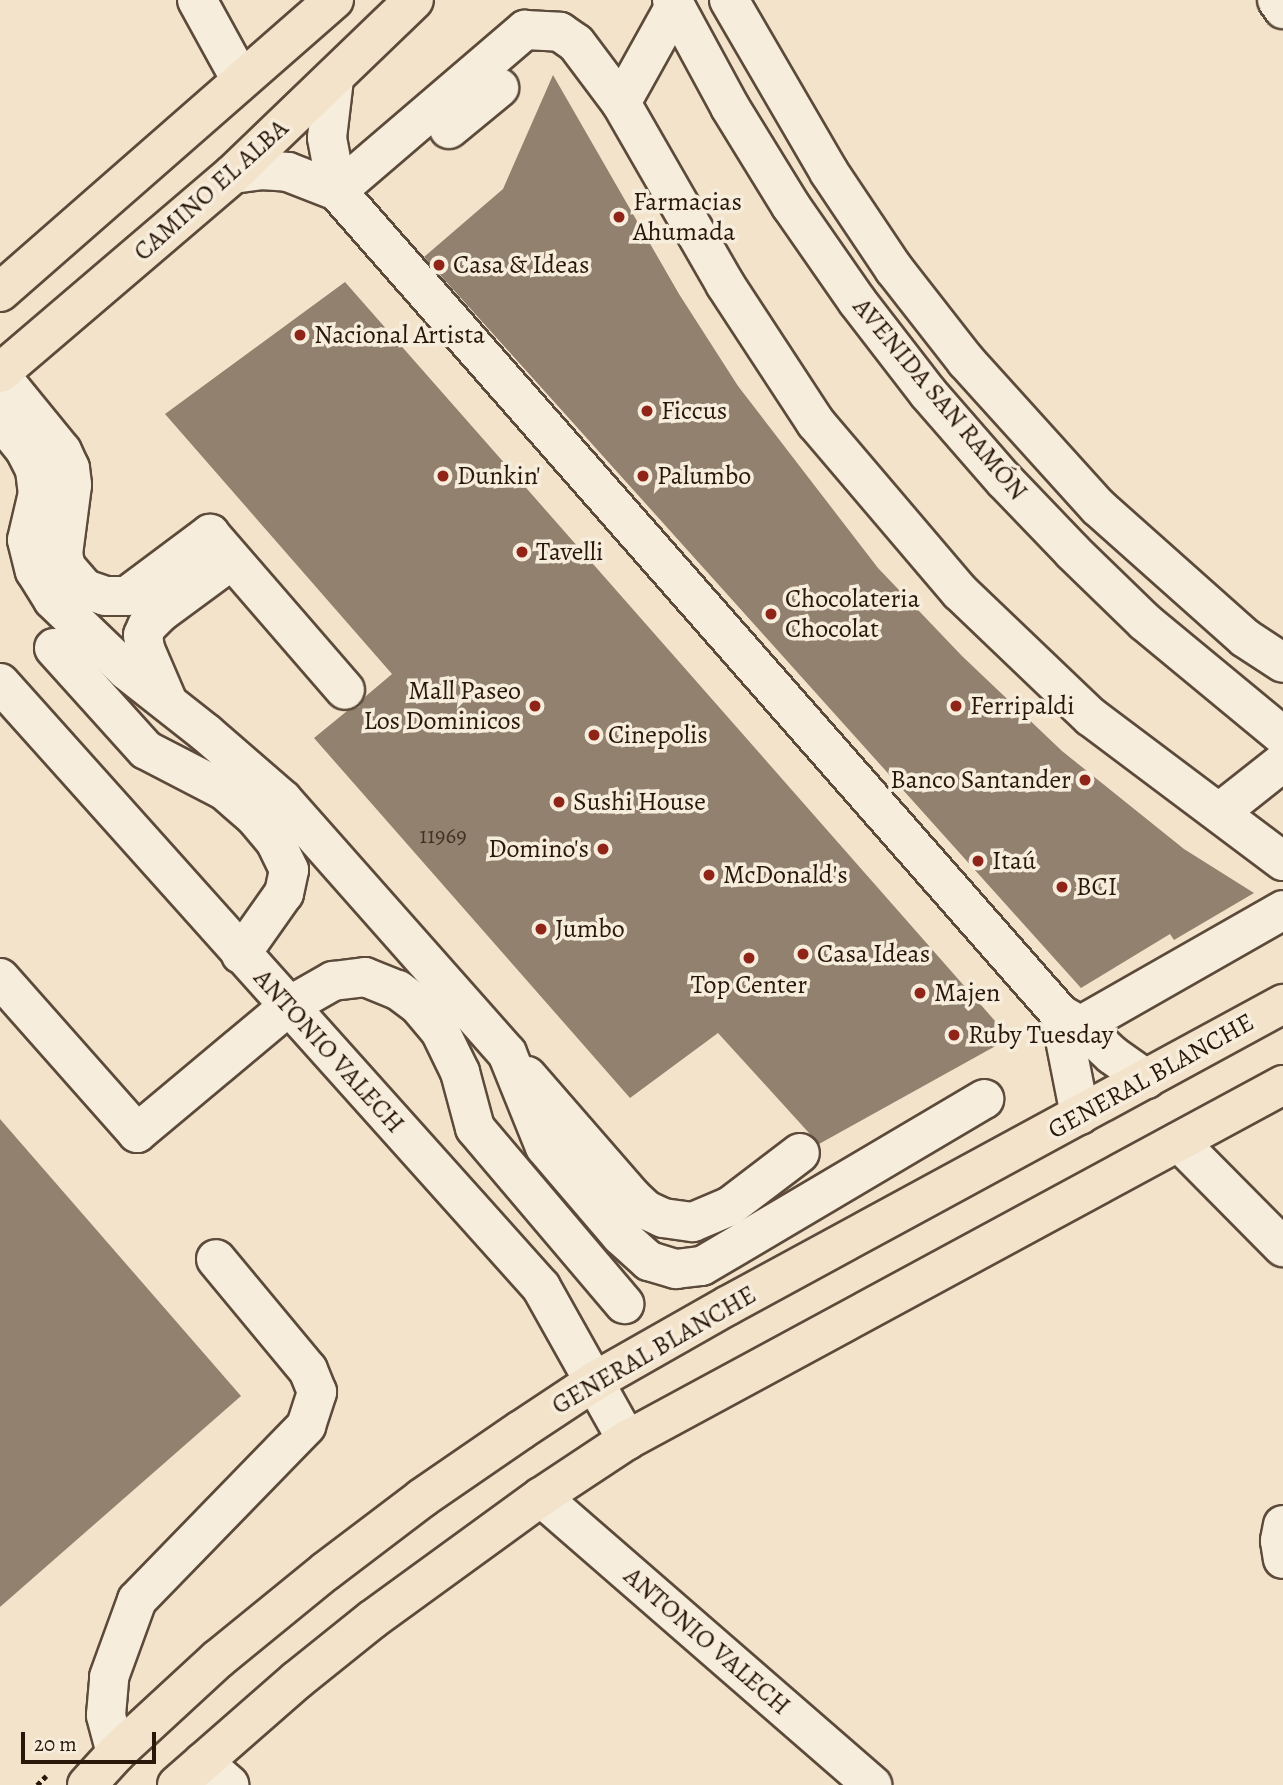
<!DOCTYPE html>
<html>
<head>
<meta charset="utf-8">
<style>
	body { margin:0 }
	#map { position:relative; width:1283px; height:1785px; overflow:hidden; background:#f3e3cb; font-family:Alegreya,serif }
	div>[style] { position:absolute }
	.building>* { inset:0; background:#92816e }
	.path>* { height:4.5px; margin-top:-2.25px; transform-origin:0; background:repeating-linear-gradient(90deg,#29170a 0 5px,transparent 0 8.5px) }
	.roads { filter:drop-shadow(2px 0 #5c4a3a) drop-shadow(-2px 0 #5c4a3a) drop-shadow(0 2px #5c4a3a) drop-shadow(0 -2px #5c4a3a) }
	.minor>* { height:38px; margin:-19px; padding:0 19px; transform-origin:19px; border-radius:19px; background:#f7eddd }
	.major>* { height:38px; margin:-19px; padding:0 19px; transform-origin:19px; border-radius:19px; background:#f3e3cb }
	.dots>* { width:19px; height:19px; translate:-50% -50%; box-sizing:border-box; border:4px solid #f7eddd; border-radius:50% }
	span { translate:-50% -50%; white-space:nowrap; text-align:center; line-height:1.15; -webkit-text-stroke:7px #f7eddd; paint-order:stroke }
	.number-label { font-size:23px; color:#433223 }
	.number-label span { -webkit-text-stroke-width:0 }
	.street-label { font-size:26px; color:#29170a }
	.poi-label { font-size:26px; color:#29170a }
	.left { translate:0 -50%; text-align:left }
	.right { translate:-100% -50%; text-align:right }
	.scale { position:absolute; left:21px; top:1732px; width:135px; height:32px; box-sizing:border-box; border:4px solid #29170a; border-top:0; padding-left:9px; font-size:21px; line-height:24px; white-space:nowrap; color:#29170a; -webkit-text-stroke:5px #f7eddd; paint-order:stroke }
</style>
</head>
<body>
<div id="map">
	<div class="building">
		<i style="clip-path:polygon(553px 75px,679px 294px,738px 386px,878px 568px,962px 656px,1062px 751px,1184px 849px,1254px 893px,1174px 940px,1170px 934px,1081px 988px,424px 257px,503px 189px)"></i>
		<i style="clip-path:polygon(345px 282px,1010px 1038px,819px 1144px,718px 1033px,630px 1098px,314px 738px,347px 711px,359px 707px,366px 696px,392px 674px,165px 414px)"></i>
		<i style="clip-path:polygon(0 1119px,241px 1396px,0 1607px)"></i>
	</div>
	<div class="path">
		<i style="left:37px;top:1785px;width:13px;rotate:-45deg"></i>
	</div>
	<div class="roads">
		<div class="minor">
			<i style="left:197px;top:0;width:91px;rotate:61.2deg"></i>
			<i style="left:672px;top:0;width:122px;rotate:61.5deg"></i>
			<i style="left:730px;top:107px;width:116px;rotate:58.4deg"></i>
			<i style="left:791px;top:206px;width:116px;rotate:55.2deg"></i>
			<i style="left:857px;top:301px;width:116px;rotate:52.3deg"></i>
			<i style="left:928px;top:393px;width:116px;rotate:48.9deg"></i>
			<i style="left:1004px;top:480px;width:100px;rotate:46.2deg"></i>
			<i style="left:1073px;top:552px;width:100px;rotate:44.2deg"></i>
			<i style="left:1145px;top:622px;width:179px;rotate:39.6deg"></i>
			<i style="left:729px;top:0;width:199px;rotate:59.8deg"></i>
			<i style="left:829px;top:172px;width:117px;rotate:56.2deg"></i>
			<i style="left:894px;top:269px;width:117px;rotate:52deg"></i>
			<i style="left:966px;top:361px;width:197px;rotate:47.9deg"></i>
			<i style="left:1098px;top:507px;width:197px;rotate:41.7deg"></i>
			<i style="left:1245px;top:638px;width:45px;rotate:33.3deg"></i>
			<i style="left:1277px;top:0;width:11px;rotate:56deg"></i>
			<i style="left:334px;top:79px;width:59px;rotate:96.8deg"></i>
			<i style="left:327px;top:138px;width:54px;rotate:79.3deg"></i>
			<i style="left:621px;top:103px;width:111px;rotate:-60.9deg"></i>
			<i style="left:449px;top:129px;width:65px;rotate:-39.4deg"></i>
			<i style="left:233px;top:174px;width:28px;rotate:-8deg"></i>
			<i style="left:261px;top:170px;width:27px;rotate:4deg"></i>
			<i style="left:288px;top:172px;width:53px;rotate:21.2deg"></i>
			<i style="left:337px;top:191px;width:1095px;rotate:48.7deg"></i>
			<i style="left:1060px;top:1014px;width:24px;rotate:30deg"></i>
			<i style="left:1081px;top:1026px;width:42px;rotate:43.1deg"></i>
			<i style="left:1112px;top:1055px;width:42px;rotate:35.2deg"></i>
			<i style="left:337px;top:191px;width:248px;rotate:-40.6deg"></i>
			<i style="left:525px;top:30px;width:35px;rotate:3deg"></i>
			<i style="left:560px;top:32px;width:19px;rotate:35deg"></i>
			<i style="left:576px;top:43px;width:75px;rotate:53.1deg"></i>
			<i style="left:621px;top:103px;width:209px;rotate:60.1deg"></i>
			<i style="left:725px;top:284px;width:166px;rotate:56.8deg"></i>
			<i style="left:816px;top:423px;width:222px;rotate:49.6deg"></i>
			<i style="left:960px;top:592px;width:181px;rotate:43.7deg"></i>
			<i style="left:1091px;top:717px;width:240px;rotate:36.9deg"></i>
			<i style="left:0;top:375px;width:98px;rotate:50.8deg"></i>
			<i style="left:62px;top:451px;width:19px;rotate:65deg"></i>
			<i style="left:70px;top:468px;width:17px;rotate:83deg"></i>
			<i style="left:72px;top:485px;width:70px;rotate:97.4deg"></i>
			<i style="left:63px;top:554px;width:13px;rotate:77deg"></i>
			<i style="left:66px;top:567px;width:29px;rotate:49deg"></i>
			<i style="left:85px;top:589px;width:21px;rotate:19deg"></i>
			<i style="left:105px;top:596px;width:22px"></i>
			<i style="left:127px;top:596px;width:104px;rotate:-36.8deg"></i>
			<i style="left:210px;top:534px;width:206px;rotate:49.1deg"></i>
			<i style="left:0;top:419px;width:40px;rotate:51deg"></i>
			<i style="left:25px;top:450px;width:22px;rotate:63deg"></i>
			<i style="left:35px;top:470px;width:23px;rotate:83deg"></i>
			<i style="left:38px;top:493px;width:48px;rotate:103.2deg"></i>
			<i style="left:27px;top:540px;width:32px;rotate:76deg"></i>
			<i style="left:35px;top:571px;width:34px;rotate:58deg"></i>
			<i style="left:53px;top:600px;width:101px;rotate:43.8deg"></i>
			<i style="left:126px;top:670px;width:102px;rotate:38.2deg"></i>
			<i style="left:206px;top:733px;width:102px;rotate:41deg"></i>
			<i style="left:283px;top:800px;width:338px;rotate:48.5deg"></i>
			<i style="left:507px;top:1053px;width:101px;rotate:68deg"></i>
			<i style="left:545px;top:1147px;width:117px;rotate:49.5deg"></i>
			<i style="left:621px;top:1236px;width:38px;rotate:42deg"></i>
			<i style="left:649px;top:1261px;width:28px;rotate:17deg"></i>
			<i style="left:676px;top:1269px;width:26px;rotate:-7deg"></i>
			<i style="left:702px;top:1266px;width:328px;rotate:-30.6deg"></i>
			<i style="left:54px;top:648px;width:137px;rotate:48deg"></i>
			<i style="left:146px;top:750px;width:89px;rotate:27.4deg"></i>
			<i style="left:225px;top:791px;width:38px;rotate:41deg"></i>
			<i style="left:254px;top:816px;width:33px;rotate:50deg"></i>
			<i style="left:275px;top:841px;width:32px;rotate:64deg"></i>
			<i style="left:289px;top:870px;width:24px;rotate:102deg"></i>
			<i style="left:284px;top:893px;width:75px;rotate:125.2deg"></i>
			<i style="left:0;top:683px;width:811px;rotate:48.15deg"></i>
			<i style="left:541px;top:1287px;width:176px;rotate:60.7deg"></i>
			<i style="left:167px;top:700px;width:56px;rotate:-113.3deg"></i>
			<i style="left:145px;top:649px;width:14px;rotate:-98deg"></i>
			<i style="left:143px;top:635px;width:10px;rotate:-66deg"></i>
			<i style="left:147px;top:626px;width:18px;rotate:-45deg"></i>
			<i style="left:160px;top:613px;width:89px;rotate:-36.4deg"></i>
			<i style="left:1220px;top:812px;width:80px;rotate:-38.4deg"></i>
			<i style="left:0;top:978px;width:207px;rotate:48.5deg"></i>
			<i style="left:137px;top:1133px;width:198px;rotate:-39.9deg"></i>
			<i style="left:289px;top:1006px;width:51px;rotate:-29.6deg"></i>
			<i style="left:333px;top:981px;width:32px;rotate:-7deg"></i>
			<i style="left:365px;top:977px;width:35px;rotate:22deg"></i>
			<i style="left:398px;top:990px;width:26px;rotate:37deg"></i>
			<i style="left:419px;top:1006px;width:33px;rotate:50deg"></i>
			<i style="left:440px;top:1031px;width:46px;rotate:64deg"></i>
			<i style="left:460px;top:1072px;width:58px;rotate:75deg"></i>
			<i style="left:475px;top:1128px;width:231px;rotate:49.7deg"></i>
			<i style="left:1060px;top:1014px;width:103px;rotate:78.8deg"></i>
			<i style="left:1064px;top:1035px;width:252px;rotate:-29.7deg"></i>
			<i style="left:527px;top:1076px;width:160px;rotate:49deg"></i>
			<i style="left:632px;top:1197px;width:19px;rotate:43deg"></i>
			<i style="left:646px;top:1210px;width:19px;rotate:25deg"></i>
			<i style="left:663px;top:1218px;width:30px;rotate:8deg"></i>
			<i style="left:693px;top:1222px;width:39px;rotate:-23deg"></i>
			<i style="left:729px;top:1207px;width:89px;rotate:-37.3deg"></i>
			<i style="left:1179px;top:1142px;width:148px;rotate:45.3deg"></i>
			<i style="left:541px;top:1497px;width:439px;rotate:41deg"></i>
			<i style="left:1283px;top:1525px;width:16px;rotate:101deg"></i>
			<i style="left:1280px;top:1541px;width:18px;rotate:81deg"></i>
			<i style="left:116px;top:1753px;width:39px;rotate:-105deg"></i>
			<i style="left:106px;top:1715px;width:38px;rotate:-85deg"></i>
			<i style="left:109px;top:1677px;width:82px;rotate:-70deg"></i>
			<i style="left:137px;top:1600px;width:243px;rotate:-45.8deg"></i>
			<i style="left:306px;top:1426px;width:36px;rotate:-72deg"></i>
			<i style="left:317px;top:1392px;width:24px;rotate:-112deg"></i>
			<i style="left:308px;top:1370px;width:144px;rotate:-129.7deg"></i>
			<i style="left:203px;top:1762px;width:35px;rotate:41deg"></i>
		</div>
		<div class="major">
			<i style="left:0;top:292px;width:444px;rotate:-41.2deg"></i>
			<i style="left:0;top:373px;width:306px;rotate:-40.5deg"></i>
			<i style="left:233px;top:174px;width:251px;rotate:-43.9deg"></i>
			<i style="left:87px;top:1785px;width:43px;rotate:-47.8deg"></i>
			<i style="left:116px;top:1753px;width:139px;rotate:-42.7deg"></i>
			<i style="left:218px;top:1659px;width:139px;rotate:-39.2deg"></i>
			<i style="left:326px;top:1571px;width:121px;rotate:-37.2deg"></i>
			<i style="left:422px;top:1498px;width:120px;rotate:-34.5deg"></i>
			<i style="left:521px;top:1430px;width:89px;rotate:-33.5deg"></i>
			<i style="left:595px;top:1381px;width:152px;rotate:-29.6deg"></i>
			<i style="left:727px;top:1306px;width:633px;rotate:-28.51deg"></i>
			<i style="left:177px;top:1785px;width:159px;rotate:-41.2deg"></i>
			<i style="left:297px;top:1680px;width:97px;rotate:-38.8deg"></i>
			<i style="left:373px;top:1619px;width:208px;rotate:-36deg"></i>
			<i style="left:541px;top:1497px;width:103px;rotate:-33.5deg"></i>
			<i style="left:627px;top:1440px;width:746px;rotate:-28.42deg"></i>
		</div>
	</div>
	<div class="dots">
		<i style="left:619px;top:217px;background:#8f2418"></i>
		<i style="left:439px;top:265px;background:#8f2418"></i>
		<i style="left:300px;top:335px;background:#8f2418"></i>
		<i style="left:647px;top:411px;background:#8f2418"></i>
		<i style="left:443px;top:476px;background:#8f2418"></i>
		<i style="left:643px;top:476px;background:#8f2418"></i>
		<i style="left:522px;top:552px;background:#8f2418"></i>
		<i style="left:771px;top:614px;background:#8f2418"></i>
		<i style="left:535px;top:706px;background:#8f2418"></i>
		<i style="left:956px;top:706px;background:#8f2418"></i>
		<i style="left:594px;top:735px;background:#8f2418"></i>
		<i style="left:1085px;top:780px;background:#8f2418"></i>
		<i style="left:559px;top:802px;background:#8f2418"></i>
		<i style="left:603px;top:849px;background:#8f2418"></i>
		<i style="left:978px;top:861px;background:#8f2418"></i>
		<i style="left:709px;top:875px;background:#8f2418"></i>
		<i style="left:1062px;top:887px;background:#8f2418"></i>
		<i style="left:541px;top:929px;background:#8f2418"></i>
		<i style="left:803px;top:954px;background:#8f2418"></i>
		<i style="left:749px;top:958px;background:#8f2418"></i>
		<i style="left:920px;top:993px;background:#8f2418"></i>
		<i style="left:954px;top:1035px;background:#8f2418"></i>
	</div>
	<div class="number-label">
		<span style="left:443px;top:836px">11969</span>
	</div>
	<div class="street-label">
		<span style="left:211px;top:190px;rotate:-42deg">CAMINO EL ALBA</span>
		<span style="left:940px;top:399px;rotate:50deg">AVENIDA SAN RAMÓN</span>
		<span style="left:329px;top:1051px;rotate:48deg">ANTONIO VALECH</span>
		<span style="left:1151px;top:1076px;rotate:-29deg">GENERAL BLANCHE</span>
		<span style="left:654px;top:1350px;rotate:-30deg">GENERAL BLANCHE</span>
		<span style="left:707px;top:1641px;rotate:41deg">ANTONIO VALECH</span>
	</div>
	<div class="poi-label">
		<span class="left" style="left:633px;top:217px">Farmacias<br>Ahumada</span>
		<span class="left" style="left:453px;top:265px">Casa &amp; Ideas</span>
		<span class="left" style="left:314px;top:335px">Nacional Artista</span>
		<span class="left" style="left:661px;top:411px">Ficcus</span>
		<span class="left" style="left:457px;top:476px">Dunkin'</span>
		<span class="left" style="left:657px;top:476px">Palumbo</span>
		<span class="left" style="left:536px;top:552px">Tavelli</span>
		<span class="left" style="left:785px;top:614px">Chocolateria<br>Chocolat</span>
		<span class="right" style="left:521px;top:706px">Mall Paseo<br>Los Dominicos</span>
		<span class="left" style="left:970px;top:706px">Ferripaldi</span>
		<span class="left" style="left:608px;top:735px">Cinepolis</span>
		<span class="right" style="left:1071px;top:780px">Banco Santander</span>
		<span class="left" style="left:573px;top:802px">Sushi House</span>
		<span class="right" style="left:589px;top:849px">Domino's</span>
		<span class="left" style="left:992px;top:861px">Itaú</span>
		<span class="left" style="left:723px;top:875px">McDonald's</span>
		<span class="left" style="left:1076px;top:887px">BCI</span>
		<span class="left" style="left:555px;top:929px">Jumbo</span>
		<span class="left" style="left:817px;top:954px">Casa Ideas</span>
		<span style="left:749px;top:985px">Top Center</span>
		<span class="left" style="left:934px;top:993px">Majen</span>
		<span class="left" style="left:968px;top:1035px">Ruby Tuesday</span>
	</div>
	<div class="scale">20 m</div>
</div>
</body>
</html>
